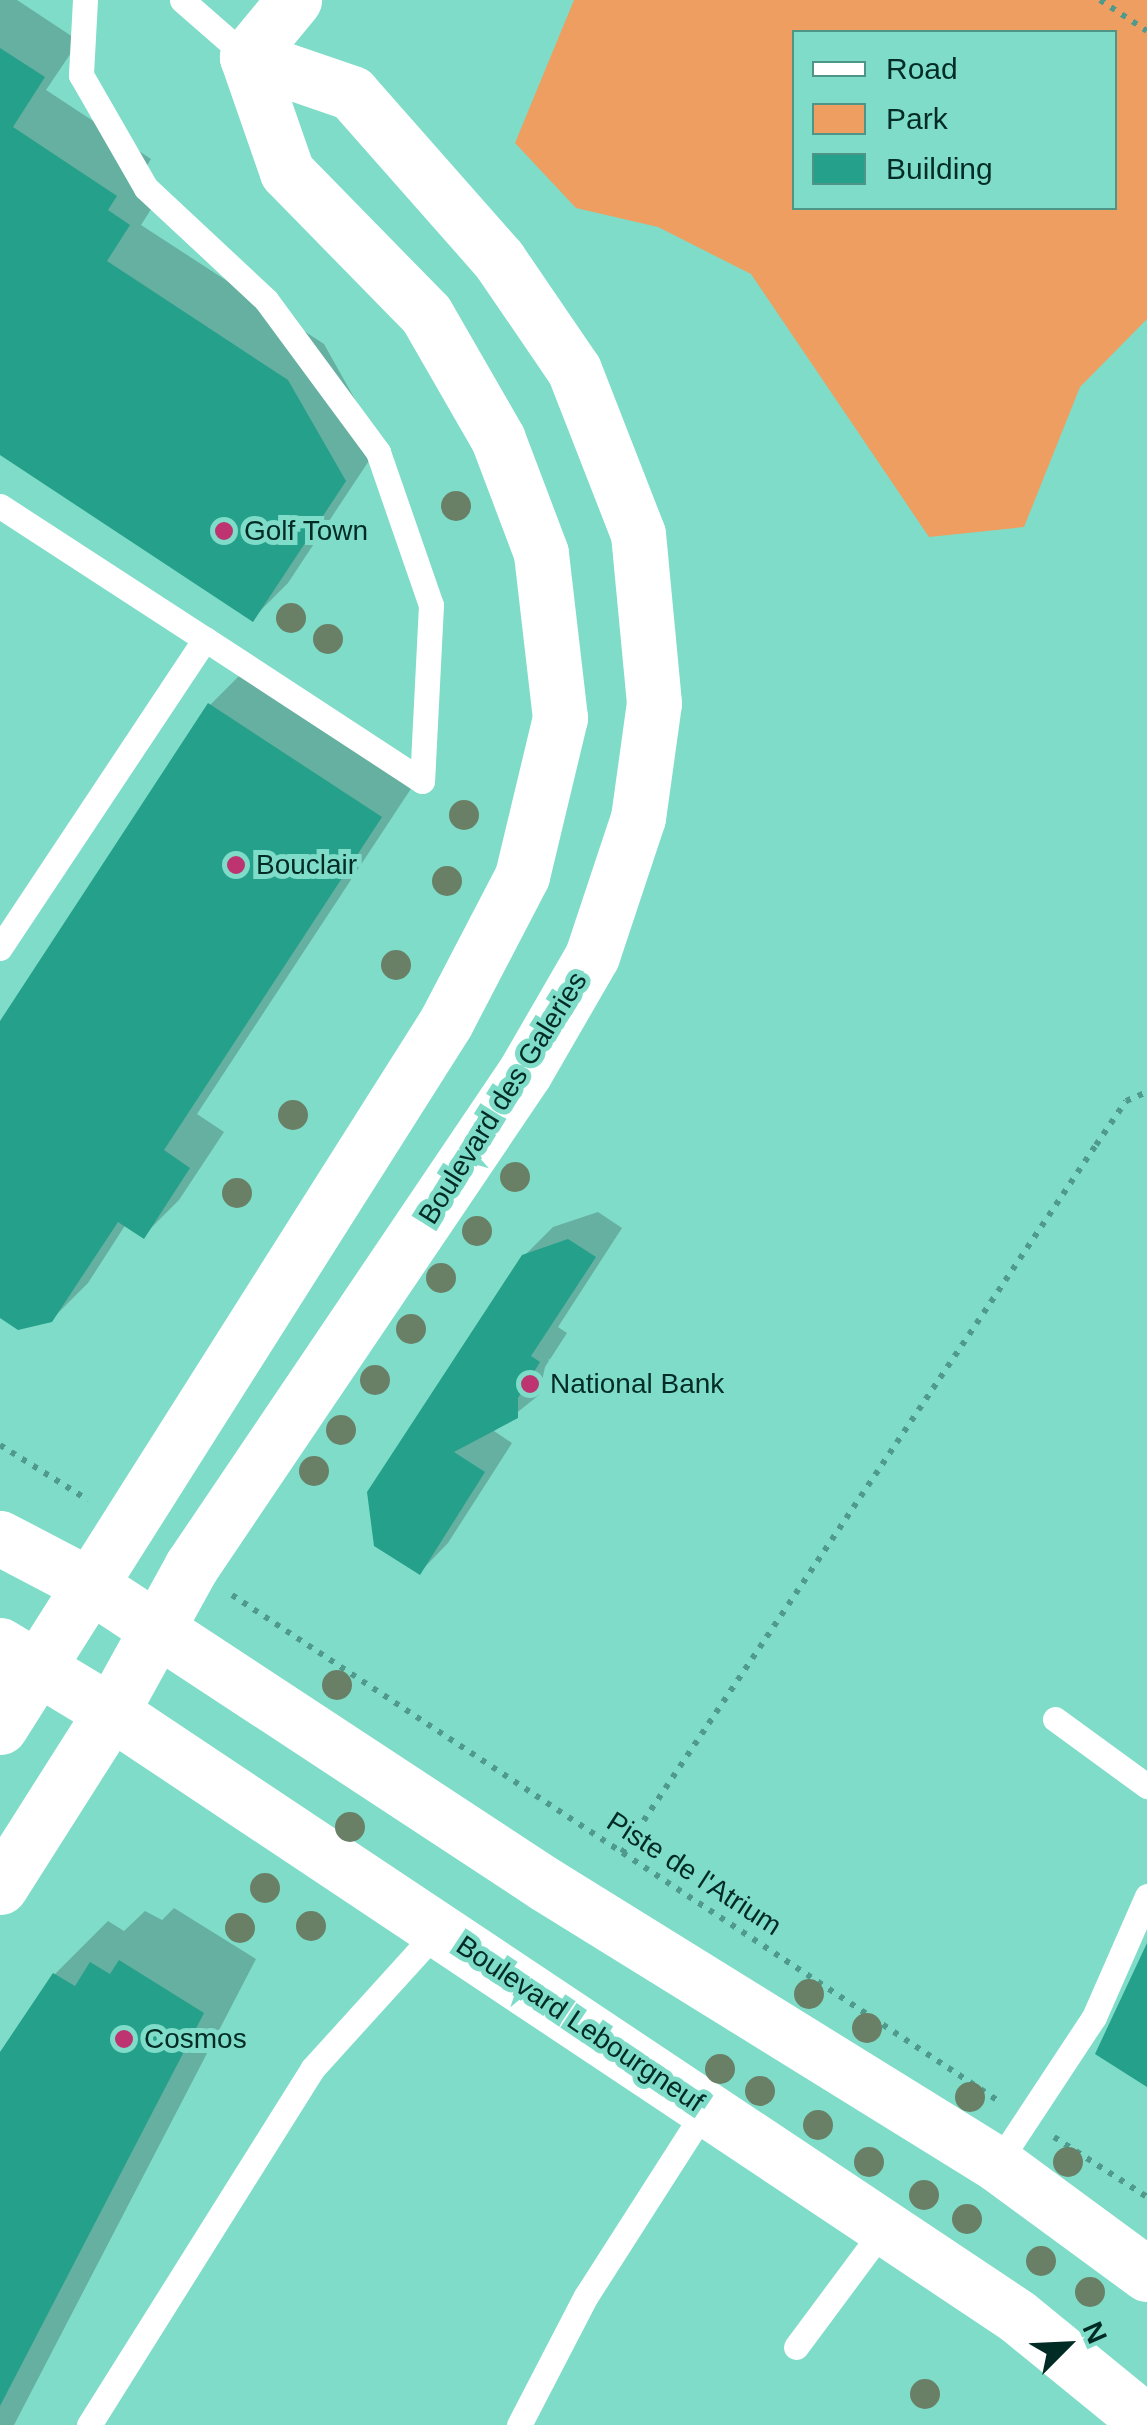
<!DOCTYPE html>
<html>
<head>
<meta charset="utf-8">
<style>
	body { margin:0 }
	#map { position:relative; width:1147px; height:2425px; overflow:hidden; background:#7fdcc8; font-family:Arial,sans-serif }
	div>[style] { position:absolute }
	.green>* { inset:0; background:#ed9e60 }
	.shadow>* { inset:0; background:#0003 }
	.building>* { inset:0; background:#25a08b }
	.path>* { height:6px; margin-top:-3px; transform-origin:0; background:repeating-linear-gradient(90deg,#509a8b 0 5px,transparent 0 13px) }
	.service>* { height:25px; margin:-12.5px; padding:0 12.5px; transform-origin:12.5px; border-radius:12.5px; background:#fff }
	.tertiary>* { height:55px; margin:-27.5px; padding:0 27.5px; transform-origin:27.5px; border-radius:27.5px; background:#fff }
	.secondary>* { height:55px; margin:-27.5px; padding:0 27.5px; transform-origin:27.5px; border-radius:27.5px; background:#fff }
	.trees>* { width:30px; height:30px; margin:-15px; border-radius:50%; background:#698067 }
	.dots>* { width:28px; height:28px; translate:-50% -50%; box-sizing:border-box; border:5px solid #7fdcc8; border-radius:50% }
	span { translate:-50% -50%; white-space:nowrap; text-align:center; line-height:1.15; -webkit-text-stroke:10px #7fdcc8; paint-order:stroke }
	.poi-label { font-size:28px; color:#012c25 }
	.left { translate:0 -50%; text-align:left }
	.street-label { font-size:28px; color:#012c25 }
	.legend { position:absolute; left:792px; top:30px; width:325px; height:180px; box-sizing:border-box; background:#7fdcc8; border:2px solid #4d9687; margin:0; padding:12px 18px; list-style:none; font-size:30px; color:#012c25 }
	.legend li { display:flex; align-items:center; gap:20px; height:50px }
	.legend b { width:50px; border:2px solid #4d9687 }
	.north { position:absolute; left:1017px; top:2295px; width:100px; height:100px; -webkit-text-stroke:8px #7fdcc8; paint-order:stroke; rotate:66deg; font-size:28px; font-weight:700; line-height:40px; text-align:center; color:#012c25 }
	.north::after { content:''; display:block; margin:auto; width:35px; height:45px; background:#012c25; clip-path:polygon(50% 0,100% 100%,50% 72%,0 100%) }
</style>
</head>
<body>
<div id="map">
	<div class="green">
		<i style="clip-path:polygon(evenodd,574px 0,1147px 0,1147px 319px,1080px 387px,1024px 527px,929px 537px,751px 274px,658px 227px,576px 208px,515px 143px,574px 0,794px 32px,1114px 32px,1114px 208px,794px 208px,794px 32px)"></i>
	</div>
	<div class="shadow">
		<i style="clip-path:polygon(0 0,17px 0,79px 41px,46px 90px,151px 159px,142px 174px,164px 189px,141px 225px,324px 344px,380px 444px,288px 583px,252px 619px,0 452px)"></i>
		<i style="clip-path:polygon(246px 669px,416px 781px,197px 1114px,224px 1132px,179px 1200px,143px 1236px,126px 1224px,88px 1283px,51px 1320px,0 1315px,0 1025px,210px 705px)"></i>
		<i style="clip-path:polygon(598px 1212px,622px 1228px,558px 1327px,567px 1333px,545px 1367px,539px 1395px,494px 1431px,512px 1443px,448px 1543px,420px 1572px,377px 1545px,523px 1257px,553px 1227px)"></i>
		<i style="clip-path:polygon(174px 1908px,256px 1959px,14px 2425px,0 2425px,0 2057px,55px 1974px,108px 1921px,124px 1931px,145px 1911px,162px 1920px)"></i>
	</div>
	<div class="building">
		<i style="clip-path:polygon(0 48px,45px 77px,13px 127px,117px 196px,108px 210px,130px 225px,107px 261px,288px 380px,346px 481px,253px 622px,0 455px)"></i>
		<i style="clip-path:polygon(208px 703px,382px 817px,164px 1150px,190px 1168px,144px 1239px,118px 1222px,52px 1322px,18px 1330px,0 1318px,0 1021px)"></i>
		<i style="clip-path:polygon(568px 1239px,596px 1257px,531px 1356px,540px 1362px,518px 1398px,518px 1418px,454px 1452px,485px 1472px,420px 1575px,374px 1546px,367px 1492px,522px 1255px)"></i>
		<i style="clip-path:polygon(1147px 1943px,1147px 2087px,1095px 2054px)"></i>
		<i style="clip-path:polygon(119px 1960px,204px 2013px,0 2406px,0 2052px,53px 1973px,75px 1986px,90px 1962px,110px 1974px)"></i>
	</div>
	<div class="path">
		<i style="left:1100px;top:0;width:56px;rotate:33.4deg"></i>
		<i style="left:0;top:1445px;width:104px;rotate:32deg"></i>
		<i style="left:232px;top:1595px;width:917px;rotate:33.43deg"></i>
		<i style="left:622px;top:1853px;width:852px;rotate:-56.2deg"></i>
		<i style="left:1096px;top:1145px;width:53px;rotate:-55.7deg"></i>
		<i style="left:1126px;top:1101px;width:23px;rotate:-23deg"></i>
		<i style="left:1054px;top:2137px;width:111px;rotate:32.8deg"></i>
	</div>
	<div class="service">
		<i style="left:85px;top:0;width:75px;rotate:93.1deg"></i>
		<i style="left:81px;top:75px;width:130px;rotate:60.1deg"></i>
		<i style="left:146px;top:188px;width:164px;rotate:43deg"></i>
		<i style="left:266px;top:300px;width:189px;rotate:53.6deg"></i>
		<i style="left:378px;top:452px;width:162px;rotate:70.9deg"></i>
		<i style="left:431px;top:605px;width:176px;rotate:92.9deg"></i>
		<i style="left:422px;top:781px;width:259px;rotate:-146.8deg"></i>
		<i style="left:182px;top:0;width:86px;rotate:41.2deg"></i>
		<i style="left:0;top:506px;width:244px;rotate:33deg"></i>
		<i style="left:205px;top:639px;width:371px;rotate:123.6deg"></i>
		<i style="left:1055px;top:1719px;width:114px;rotate:36.1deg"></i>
		<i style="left:997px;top:2164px;width:176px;rotate:-56.6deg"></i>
		<i style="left:1094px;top:2017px;width:132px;rotate:-66.3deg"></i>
		<i style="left:796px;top:2347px;width:149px;rotate:-53.4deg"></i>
		<i style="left:89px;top:2425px;width:421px;rotate:-57.9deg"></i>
		<i style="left:313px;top:2068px;width:188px;rotate:-47.8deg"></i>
		<i style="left:519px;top:2425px;width:145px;rotate:-62.6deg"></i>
		<i style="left:586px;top:2296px;width:223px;rotate:-57.4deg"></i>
	</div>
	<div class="tertiary">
		<i style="left:247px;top:57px;width:74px;rotate:-50.5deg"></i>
		<i style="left:0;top:1727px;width:834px;rotate:-57.68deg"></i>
		<i style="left:446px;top:1022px;width:165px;rotate:-62.5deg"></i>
		<i style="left:522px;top:876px;width:163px;rotate:-76.5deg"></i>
		<i style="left:560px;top:718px;width:166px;rotate:-96.6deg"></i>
		<i style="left:541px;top:553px;width:122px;rotate:-110.7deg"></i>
		<i style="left:498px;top:439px;width:144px;rotate:-119.9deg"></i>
		<i style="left:426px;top:314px;width:199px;rotate:-134.4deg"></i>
		<i style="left:287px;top:172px;width:122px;rotate:-109.2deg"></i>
		<i style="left:0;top:1887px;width:207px;rotate:-57.6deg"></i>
		<i style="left:111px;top:1712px;width:166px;rotate:-61.1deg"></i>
		<i style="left:191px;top:1567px;width:597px;rotate:-55.99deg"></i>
		<i style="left:525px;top:1072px;width:134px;rotate:-60deg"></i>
		<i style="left:592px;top:956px;width:145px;rotate:-71.6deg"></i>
		<i style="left:638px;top:818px;width:116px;rotate:-82.1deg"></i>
		<i style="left:654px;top:703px;width:170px;rotate:-95.4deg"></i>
		<i style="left:638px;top:534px;width:176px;rotate:-111.3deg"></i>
		<i style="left:574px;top:370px;width:133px;rotate:-124.3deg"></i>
		<i style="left:499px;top:260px;width:222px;rotate:-131.4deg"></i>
		<i style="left:352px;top:93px;width:111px;rotate:-161.1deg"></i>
	</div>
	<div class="secondary">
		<i style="left:0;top:1538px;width:102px;rotate:27.6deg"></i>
		<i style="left:90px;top:1585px;width:544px;rotate:33.31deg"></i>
		<i style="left:545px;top:1884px;width:532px;rotate:31.78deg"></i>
		<i style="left:997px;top:2164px;width:186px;rotate:36.3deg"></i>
		<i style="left:0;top:1645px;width:130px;rotate:31.1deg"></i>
		<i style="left:111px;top:1712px;width:1089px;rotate:33.69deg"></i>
		<i style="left:1017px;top:2316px;width:168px;rotate:39.2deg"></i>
	</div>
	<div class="trees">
		<i style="left:456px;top:506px"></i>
		<i style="left:291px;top:618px"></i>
		<i style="left:328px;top:639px"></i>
		<i style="left:464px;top:815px"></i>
		<i style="left:447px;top:881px"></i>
		<i style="left:396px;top:965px"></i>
		<i style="left:293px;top:1115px"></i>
		<i style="left:515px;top:1177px"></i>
		<i style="left:237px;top:1193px"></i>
		<i style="left:477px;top:1231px"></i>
		<i style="left:441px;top:1278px"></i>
		<i style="left:411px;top:1329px"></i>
		<i style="left:375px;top:1380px"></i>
		<i style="left:341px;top:1430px"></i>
		<i style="left:314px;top:1471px"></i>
		<i style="left:337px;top:1685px"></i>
		<i style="left:350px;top:1827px"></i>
		<i style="left:265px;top:1888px"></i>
		<i style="left:311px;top:1926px"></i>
		<i style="left:240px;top:1928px"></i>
		<i style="left:809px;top:1994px"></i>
		<i style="left:867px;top:2028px"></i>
		<i style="left:720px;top:2069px"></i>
		<i style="left:760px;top:2091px"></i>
		<i style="left:970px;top:2097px"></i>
		<i style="left:818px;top:2125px"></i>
		<i style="left:869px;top:2162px"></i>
		<i style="left:1068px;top:2162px"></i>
		<i style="left:924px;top:2195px"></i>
		<i style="left:967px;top:2219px"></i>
		<i style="left:1041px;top:2261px"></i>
		<i style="left:1090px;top:2292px"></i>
		<i style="left:925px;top:2394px"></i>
	</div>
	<div class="dots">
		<i style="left:224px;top:531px;background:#bd3471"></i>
		<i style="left:236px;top:865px;background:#bd3471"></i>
		<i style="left:530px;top:1384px;background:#bd3471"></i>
		<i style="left:124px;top:2039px;background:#bd3471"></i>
	</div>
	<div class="poi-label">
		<span class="left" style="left:244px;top:531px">Golf Town</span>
		<span class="left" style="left:256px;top:865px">Bouclair</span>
		<span class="left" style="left:550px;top:1384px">National Bank</span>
		<span class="left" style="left:144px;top:2039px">Cosmos</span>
	</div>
	<div class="street-label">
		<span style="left:503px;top:1098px;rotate:-58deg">Boulevard des Galeries</span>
		<span style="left:694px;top:1874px;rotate:33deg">Piste de l'Atrium</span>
		<span style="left:580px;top:2024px;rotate:34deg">Boulevard Lebourgneuf</span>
	</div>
	<ul class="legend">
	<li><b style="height:12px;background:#fff"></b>Road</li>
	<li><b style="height:28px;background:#ed9e60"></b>Park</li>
	<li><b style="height:28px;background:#25a08b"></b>Building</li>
	</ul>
	<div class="north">N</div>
</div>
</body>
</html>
